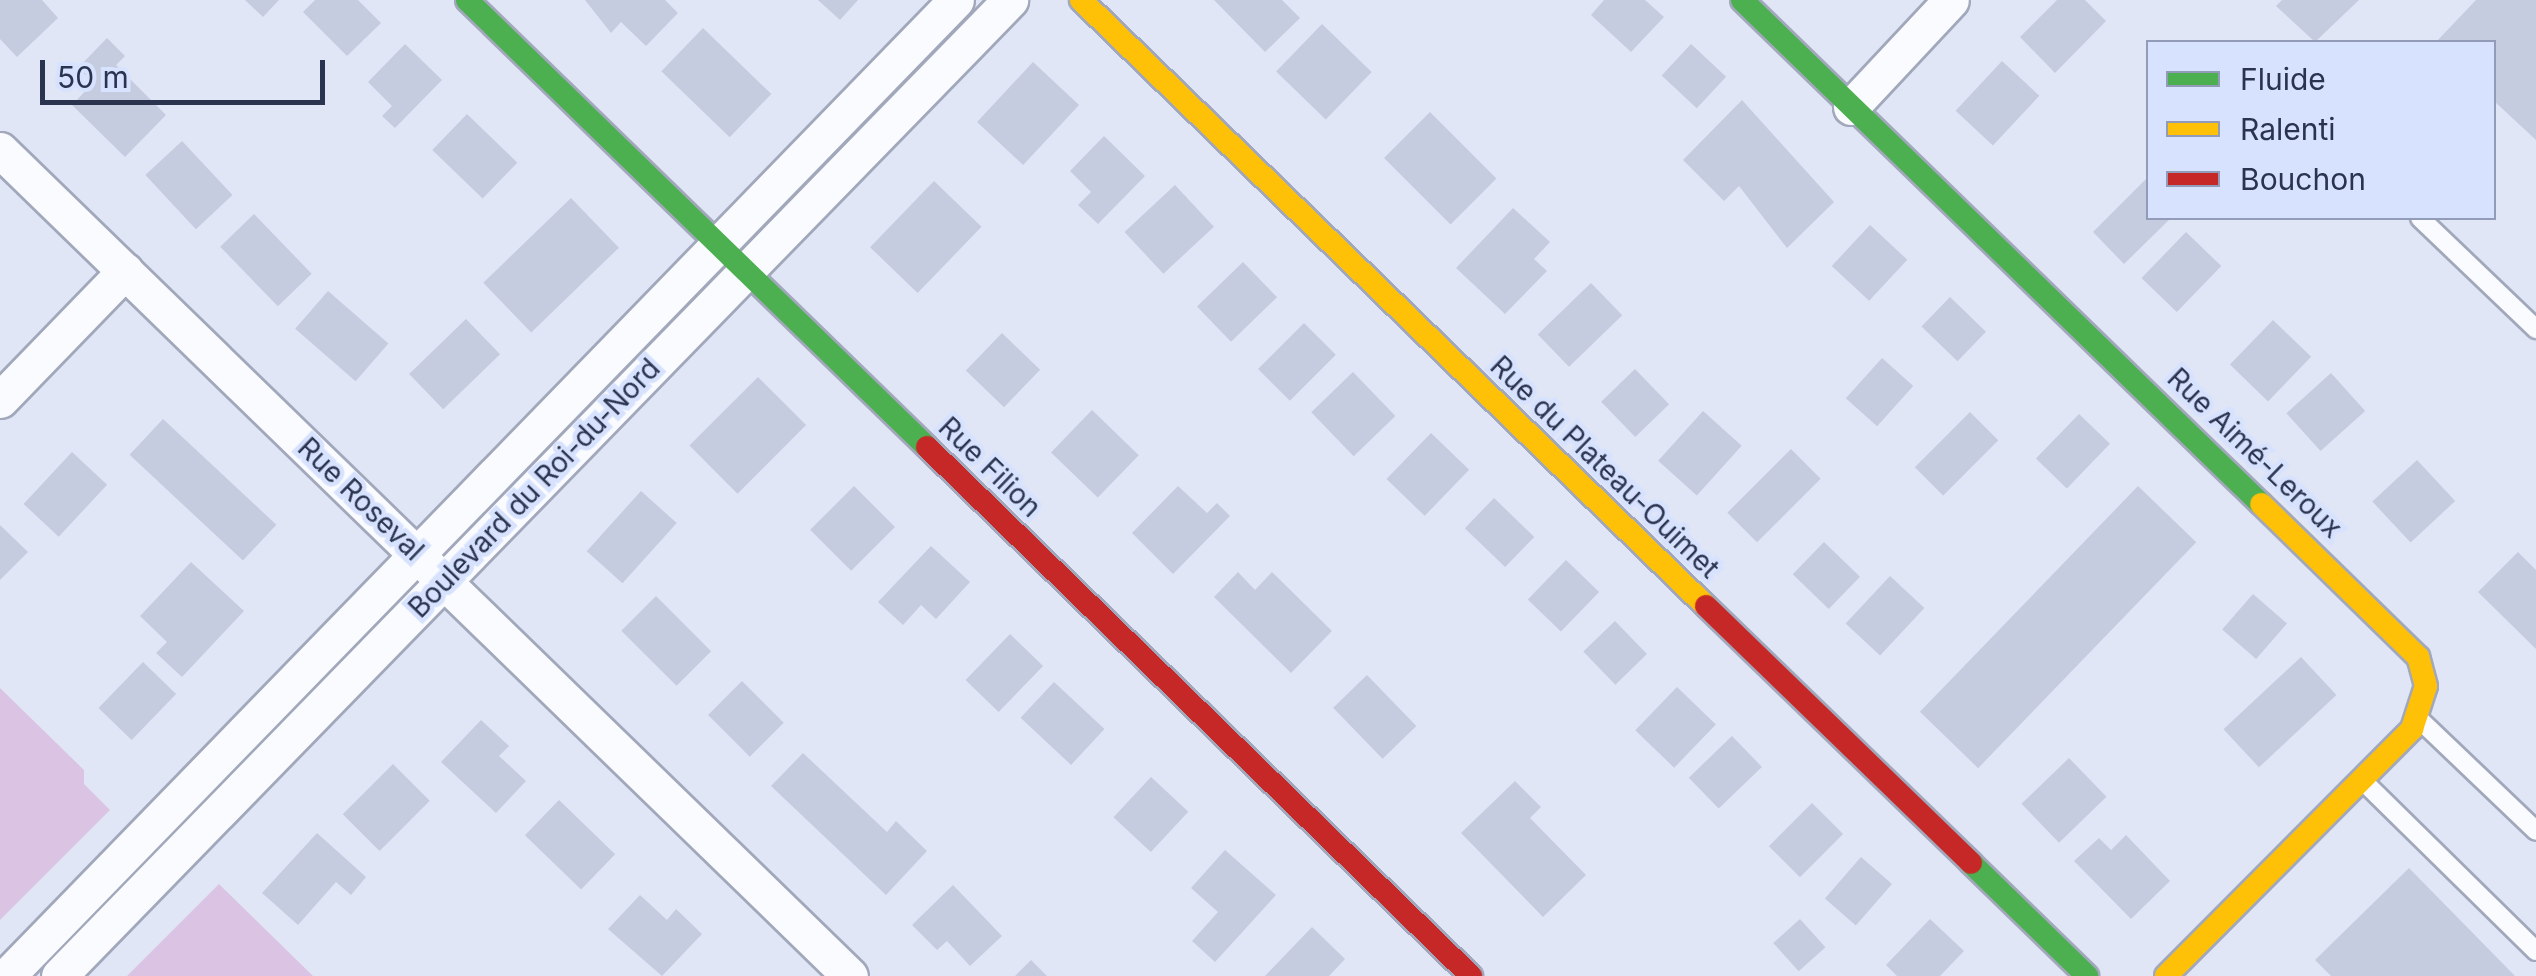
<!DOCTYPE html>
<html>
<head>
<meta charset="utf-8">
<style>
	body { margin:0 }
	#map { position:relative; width:2536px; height:976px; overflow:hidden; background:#e0e6f5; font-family:Inter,sans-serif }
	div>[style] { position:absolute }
	.green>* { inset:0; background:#dbc4e3 }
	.building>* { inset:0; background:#c6ccdf; transform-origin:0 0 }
	.roads { filter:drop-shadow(2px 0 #a2a8bb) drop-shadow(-2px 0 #a2a8bb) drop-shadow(0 2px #a2a8bb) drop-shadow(0 -2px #a2a8bb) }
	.lane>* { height:18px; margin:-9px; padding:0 9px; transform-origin:9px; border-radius:9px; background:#fafbfe }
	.street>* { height:35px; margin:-17.5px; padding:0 17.5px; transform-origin:17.5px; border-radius:17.5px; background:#fafbfe }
	.fast>* { height:22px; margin:-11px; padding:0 11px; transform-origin:11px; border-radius:11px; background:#4caf50 }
	.slow>* { height:22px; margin:-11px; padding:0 11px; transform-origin:11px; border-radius:11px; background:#ffc107 }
	.jam>* { height:22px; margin:-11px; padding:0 11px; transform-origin:11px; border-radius:11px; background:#c62828 }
	span { translate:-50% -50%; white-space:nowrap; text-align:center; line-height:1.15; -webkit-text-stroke:9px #d7e2fe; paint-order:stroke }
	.street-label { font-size:28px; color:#2a344f }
	.legend { position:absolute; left:2146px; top:40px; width:350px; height:180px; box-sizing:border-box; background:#d7e2fe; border:2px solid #929cb8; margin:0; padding:12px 18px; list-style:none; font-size:30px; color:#2a344f }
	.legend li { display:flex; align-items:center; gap:20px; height:50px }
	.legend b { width:50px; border:2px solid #929cb8 }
	.scale { position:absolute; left:40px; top:60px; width:285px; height:45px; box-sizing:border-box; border:5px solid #2a344f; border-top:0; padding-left:12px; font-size:30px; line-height:35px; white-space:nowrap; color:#2a344f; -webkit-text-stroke:8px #d7e2fe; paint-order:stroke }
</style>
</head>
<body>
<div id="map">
	<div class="green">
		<i style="clip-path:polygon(0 688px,84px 770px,84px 784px,110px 810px,0 920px)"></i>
		<i style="clip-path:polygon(219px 884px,313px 976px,127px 976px)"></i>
	</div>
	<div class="building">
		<i style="clip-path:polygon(0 0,42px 0,58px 18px,17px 57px,0 39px)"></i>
		<i style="clip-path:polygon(245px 0,279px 0,263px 17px)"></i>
		<i style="clip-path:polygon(315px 0,358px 0,381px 23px,347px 56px,303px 12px)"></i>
		<i style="clip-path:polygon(585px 0,665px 0,678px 13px,646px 46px,621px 22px,611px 33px)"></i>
		<i style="clip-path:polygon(818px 0,858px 0,840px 20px)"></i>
		<i style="clip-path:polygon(1214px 0,1282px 0,1300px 18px,1265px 52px)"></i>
		<i style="clip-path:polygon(1604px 0,1645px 0,1664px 17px,1631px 52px,1591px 15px)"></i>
		<i style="clip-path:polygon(2057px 0,2085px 0,2106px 21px,2055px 73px,2020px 37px)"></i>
		<i style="clip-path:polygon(2282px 0,2359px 0,2315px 42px,2276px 6px)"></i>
		<i style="clip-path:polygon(2476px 0,2536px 0,2536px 140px,2494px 101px,2494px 42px,2436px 42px)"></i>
		<i style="left:1322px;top:24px;width:69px;height:66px;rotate:44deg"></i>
		<i style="left:703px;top:28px;width:95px;height:60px;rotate:44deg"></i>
		<i style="clip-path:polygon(107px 38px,125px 56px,116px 65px,166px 115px,125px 157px,72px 105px,93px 83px,78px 68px)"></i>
		<i style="clip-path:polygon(405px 44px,442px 80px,395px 128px,382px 116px,392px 106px,368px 82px)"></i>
		<i style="left:1691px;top:44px;width:48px;height:43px;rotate:43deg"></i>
		<i style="left:2002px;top:61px;width:51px;height:68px;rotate:43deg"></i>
		<i style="left:1033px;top:62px;width:63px;height:82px;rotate:43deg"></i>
		<i style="clip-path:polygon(1742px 100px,1834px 202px,1787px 248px,1739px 186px,1724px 201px,1683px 160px)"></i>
		<i style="left:1430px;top:112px;width:94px;height:65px;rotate:45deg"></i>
		<i style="left:467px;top:114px;width:70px;height:50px;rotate:44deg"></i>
		<i style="clip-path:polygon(1104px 136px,1145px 176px,1098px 224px,1078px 205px,1091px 192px,1070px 171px)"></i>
		<i style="left:182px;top:141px;width:74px;height:50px;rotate:47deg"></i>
		<i style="clip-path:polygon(2148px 177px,2148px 218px,2171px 218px,2124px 264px,2093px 232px)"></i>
		<i style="left:934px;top:181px;width:66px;height:92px;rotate:44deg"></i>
		<i style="left:1175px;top:185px;width:57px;height:69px;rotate:47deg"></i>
		<i style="left:571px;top:198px;width:69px;height:122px;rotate:46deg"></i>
		<i style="clip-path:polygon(1513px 208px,1550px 242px,1534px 259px,1547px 271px,1505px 314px,1456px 268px)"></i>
		<i style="left:254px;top:214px;width:83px;height:47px;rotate:46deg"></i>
		<i style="left:1870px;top:225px;width:51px;height:56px;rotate:43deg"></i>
		<i style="left:2186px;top:232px;width:49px;height:64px;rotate:44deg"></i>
		<i style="left:1243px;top:262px;width:49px;height:64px;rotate:46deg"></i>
		<i style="left:1591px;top:283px;width:45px;height:74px;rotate:46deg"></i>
		<i style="left:328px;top:291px;width:80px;height:50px;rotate:41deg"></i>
		<i style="left:1950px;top:297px;width:50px;height:41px;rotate:44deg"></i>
		<i style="left:466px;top:319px;width:49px;height:79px;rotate:46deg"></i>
		<i style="left:2273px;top:320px;width:53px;height:62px;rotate:44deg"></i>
		<i style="left:1304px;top:323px;width:45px;height:65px;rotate:45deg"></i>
		<i style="left:1002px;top:333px;width:53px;height:52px;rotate:44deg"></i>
		<i style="left:1882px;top:358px;width:42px;height:54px;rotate:42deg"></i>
		<i style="left:1635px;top:369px;width:49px;height:47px;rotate:46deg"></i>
		<i style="left:1353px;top:372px;width:61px;height:58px;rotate:46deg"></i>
		<i style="left:2331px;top:373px;width:51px;height:60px;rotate:48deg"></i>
		<i style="left:758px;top:377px;width:68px;height:97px;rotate:45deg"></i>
		<i style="left:1092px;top:410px;width:65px;height:59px;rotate:44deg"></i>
		<i style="left:1703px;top:411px;width:52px;height:67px;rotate:42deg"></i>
		<i style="left:1970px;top:412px;width:40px;height:78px;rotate:45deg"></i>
		<i style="left:2079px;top:414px;width:43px;height:62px;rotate:44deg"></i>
		<i style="left:163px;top:419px;width:155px;height:49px;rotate:43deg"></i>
		<i style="left:1431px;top:433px;width:53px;height:64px;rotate:44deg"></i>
		<i style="left:1791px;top:449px;width:42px;height:90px;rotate:45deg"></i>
		<i style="left:72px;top:452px;width:48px;height:71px;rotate:43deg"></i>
		<i style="left:2417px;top:460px;width:56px;height:61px;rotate:47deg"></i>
		<i style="left:854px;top:486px;width:58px;height:62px;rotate:45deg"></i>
		<i style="clip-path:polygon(1178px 486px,1207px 513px,1217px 503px,1230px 516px,1173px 574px,1132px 533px)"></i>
		<i style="left:2138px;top:486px;width:81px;height:314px;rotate:44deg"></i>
		<i style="left:641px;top:491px;width:48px;height:81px;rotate:42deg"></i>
		<i style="left:1494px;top:498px;width:56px;height:42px;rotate:44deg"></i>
		<i style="clip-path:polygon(0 525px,28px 552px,0 580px)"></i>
		<i style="left:1824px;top:542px;width:50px;height:45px;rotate:44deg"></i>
		<i style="clip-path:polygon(931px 546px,970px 582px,936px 619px,921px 605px,903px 625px,878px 602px)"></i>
		<i style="clip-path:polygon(2518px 552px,2536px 570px,2536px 649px,2478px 592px)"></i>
		<i style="left:1566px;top:560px;width:46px;height:55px;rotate:44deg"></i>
		<i style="clip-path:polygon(191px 562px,244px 611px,182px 677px,156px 653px,167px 642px,140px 616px)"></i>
		<i style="clip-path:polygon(1238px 572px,1255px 590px,1272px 572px,1332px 631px,1291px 673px,1214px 597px)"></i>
		<i style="left:1890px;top:576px;width:47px;height:65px;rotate:43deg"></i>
		<i style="left:2253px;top:594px;width:45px;height:47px;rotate:41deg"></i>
		<i style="left:656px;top:596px;width:78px;height:49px;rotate:45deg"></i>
		<i style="left:1615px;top:621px;width:46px;height:44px;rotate:46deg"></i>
		<i style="left:1010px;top:634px;width:46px;height:64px;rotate:44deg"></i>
		<i style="left:2301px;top:657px;width:52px;height:106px;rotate:47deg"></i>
		<i style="left:143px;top:662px;width:46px;height:64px;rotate:44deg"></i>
		<i style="left:1367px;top:675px;width:71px;height:47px;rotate:46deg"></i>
		<i style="left:742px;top:681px;width:59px;height:48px;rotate:45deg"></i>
		<i style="left:1054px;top:682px;width:69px;height:49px;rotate:43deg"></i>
		<i style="left:1677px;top:687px;width:54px;height:60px;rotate:44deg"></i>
		<i style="clip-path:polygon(481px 720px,509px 746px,499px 756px,526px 781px,496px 813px,441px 762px)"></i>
		<i style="left:1732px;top:736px;width:43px;height:60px;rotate:46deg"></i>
		<i style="clip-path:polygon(803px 753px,887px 832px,896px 821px,927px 851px,886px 895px,771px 786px)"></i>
		<i style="left:2069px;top:758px;width:54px;height:66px;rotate:46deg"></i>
		<i style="left:393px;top:764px;width:52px;height:71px;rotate:45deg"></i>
		<i style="left:1151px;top:777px;width:51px;height:55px;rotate:43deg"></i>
		<i style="clip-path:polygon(1515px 781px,1541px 807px,1530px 818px,1586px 875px,1543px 917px,1461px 833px)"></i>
		<i style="left:559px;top:800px;width:78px;height:49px;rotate:44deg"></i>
		<i style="left:1812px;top:803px;width:44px;height:61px;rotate:45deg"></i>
		<i style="clip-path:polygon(317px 833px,366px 877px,351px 895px,336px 882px,298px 925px,262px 893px)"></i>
		<i style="clip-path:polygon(2126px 835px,2170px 881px,2131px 919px,2074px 861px,2099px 838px,2111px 850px)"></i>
		<i style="clip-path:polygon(1225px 850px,1276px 895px,1215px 962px,1192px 941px,1218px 912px,1191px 888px)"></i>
		<i style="left:1861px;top:857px;width:41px;height:55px;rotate:41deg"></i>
		<i style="clip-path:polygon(2409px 868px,2515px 976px,2331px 976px,2315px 960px)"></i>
		<i style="clip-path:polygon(953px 885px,1002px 936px,970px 966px,947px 941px,937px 950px,912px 925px)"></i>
		<i style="clip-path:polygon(640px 895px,667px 920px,676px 909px,702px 934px,662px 976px,608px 929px)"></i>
		<i style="left:1800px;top:919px;width:38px;height:36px;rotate:48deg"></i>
		<i style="clip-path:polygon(1930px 919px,1964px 951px,1940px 976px,1897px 976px,1886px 965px)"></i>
		<i style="clip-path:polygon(1312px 927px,1345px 959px,1329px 976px,1265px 976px)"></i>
		<i style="clip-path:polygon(1031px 960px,1047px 976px,1015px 976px)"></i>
	</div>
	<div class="roads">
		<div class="lane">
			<i style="left:2420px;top:218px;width:161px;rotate:43.7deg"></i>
			<i style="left:2421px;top:721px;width:159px;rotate:43.7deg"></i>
			<i style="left:2362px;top:780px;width:244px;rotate:44.5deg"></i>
		</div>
		<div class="street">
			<i style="left:1851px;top:107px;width:146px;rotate:-46.9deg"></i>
			<i style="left:0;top:150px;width:1185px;rotate:44.18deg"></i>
			<i style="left:0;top:400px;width:180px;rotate:-45.9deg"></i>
			<i style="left:7px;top:976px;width:1361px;rotate:-45.8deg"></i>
			<i style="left:59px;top:976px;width:1363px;rotate:-45.74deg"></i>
		</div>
		<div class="fast">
			<i style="left:467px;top:0;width:641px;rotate:44.18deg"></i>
			<i style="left:1742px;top:0;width:723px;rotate:44.16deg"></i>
			<i style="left:1971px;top:863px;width:162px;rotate:44.2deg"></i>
		</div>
		<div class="slow">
			<i style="left:1081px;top:0;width:871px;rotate:44.12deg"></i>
			<i style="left:2166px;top:976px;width:349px;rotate:-45.1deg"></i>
			<i style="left:2412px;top:729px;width:45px;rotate:-72deg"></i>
			<i style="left:2426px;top:686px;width:30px;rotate:-105deg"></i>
			<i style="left:2418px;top:657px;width:219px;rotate:-135.7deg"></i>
		</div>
		<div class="jam">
			<i style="left:927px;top:447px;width:759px;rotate:44.2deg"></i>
			<i style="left:1706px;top:606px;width:369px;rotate:44.1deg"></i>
		</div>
	</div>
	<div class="street-label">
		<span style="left:2255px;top:453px;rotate:44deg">Rue Aimé-Leroux</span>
		<span style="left:990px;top:467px;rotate:44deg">Rue Filion</span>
		<span style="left:1605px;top:467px;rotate:44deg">Rue du Plateau-Ouimet</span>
		<span style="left:534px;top:488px;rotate:-46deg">Boulevard du Roi-du-Nord</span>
		<span style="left:361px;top:499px;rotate:44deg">Rue Roseval</span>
	</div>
	<ul class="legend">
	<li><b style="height:12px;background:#4caf50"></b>Fluide</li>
	<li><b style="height:12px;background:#ffc107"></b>Ralenti</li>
	<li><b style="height:12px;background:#c62828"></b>Bouchon</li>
	</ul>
	<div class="scale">50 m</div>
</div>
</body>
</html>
